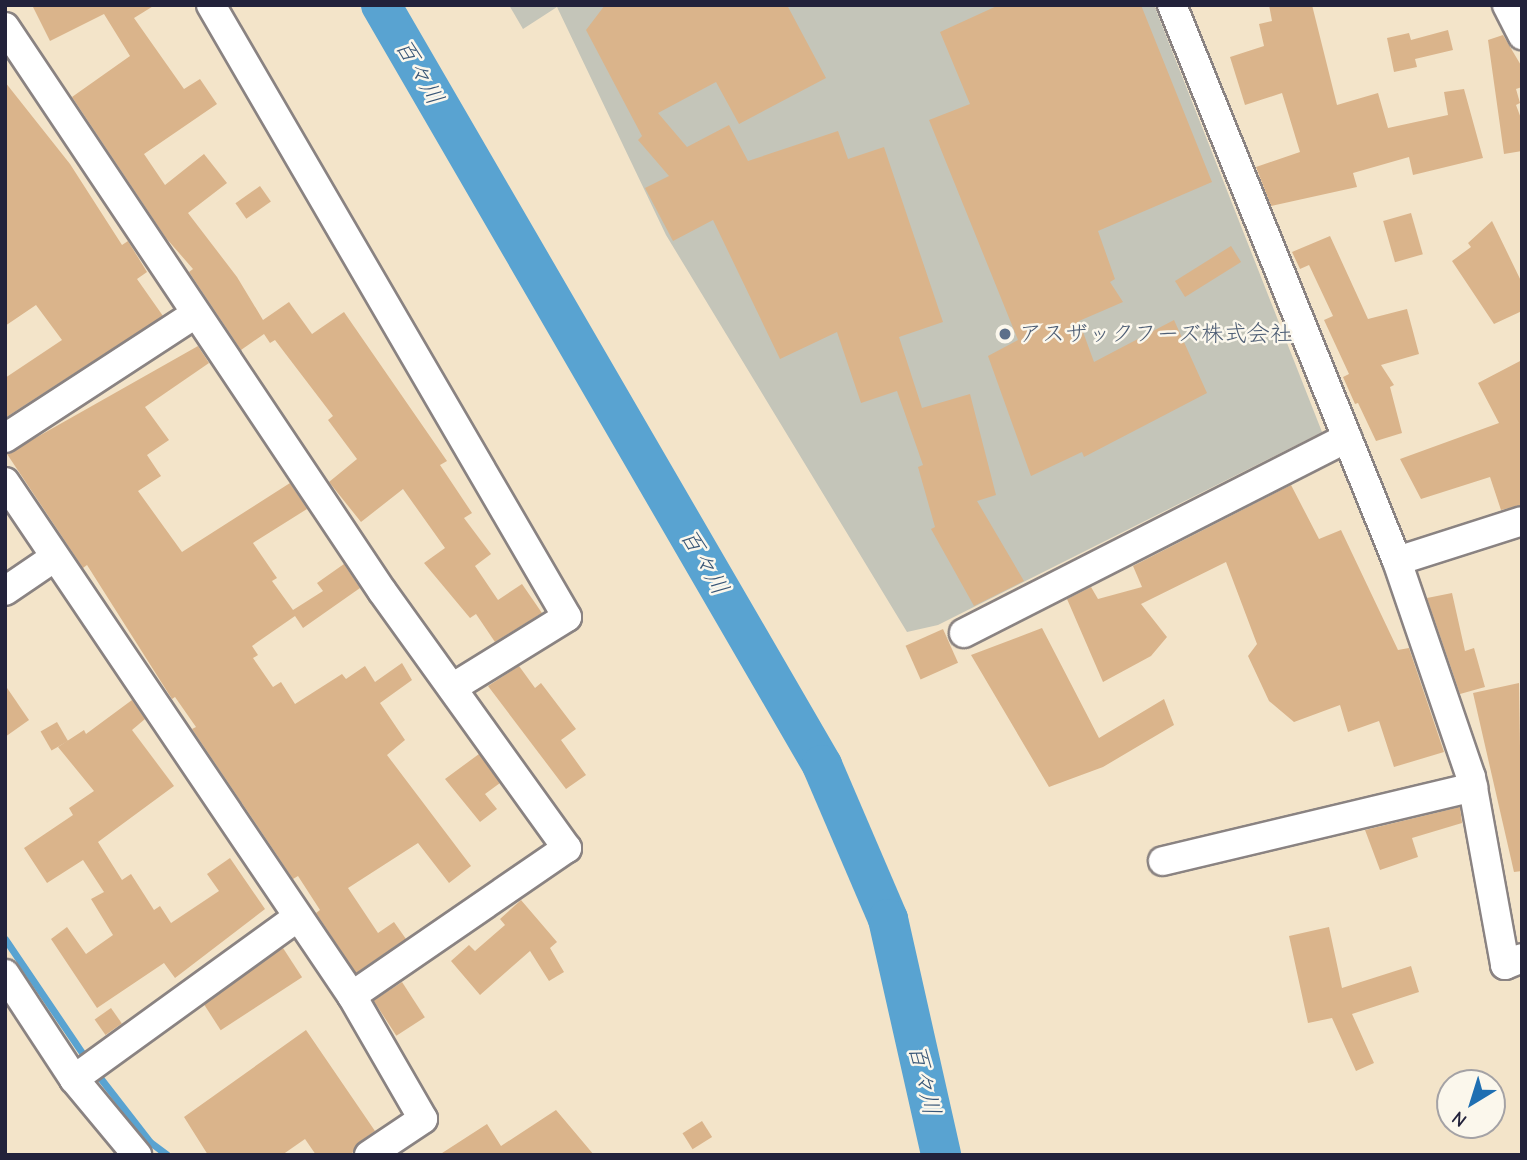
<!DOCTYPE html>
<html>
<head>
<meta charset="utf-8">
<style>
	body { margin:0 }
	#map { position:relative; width:1527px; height:1160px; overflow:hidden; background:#f3e4c9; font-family:"Comic Neue","Klee One",sans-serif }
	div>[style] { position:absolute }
	.industrial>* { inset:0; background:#c4c5b9 }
	.stream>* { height:7px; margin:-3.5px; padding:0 3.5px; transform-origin:3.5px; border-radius:3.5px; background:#59a3d1 }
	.river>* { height:40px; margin:-20px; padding:0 20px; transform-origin:20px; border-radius:20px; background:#59a3d1 }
	.building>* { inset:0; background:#dab48b; transform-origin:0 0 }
	.roads { filter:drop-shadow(2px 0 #8a8382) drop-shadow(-2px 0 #8a8382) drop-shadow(0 2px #8a8382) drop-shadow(0 -2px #8a8382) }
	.minor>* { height:28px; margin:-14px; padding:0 14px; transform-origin:14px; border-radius:14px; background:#fff }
	.dots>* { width:19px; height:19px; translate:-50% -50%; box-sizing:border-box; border:4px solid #fbf7ec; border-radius:50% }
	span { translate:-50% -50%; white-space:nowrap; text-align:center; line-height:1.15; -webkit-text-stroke:5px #fbf7ec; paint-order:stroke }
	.service-label { font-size:23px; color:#4e5e75 }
	.left { translate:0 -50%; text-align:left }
	.water-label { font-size:24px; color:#385677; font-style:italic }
	.frame { position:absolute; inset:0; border:7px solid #22223b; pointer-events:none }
	.north { position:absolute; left:1436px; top:1069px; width:70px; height:70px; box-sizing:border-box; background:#fbf7ec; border:2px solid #a4a2a5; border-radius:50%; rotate:218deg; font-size:19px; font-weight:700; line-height:28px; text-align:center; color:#22223b }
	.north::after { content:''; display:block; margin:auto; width:24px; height:32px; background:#1f6fb2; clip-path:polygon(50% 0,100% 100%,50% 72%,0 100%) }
</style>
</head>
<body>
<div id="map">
	<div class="industrial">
		<i style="clip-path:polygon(509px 5px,1154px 5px,1322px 432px,938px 625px,907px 632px,666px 235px,557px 7px,523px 29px)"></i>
	</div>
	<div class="stream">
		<i style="left:5px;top:939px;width:146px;rotate:55.9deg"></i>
		<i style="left:94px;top:1070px;width:91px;rotate:52.1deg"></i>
		<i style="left:150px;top:1142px;width:21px;rotate:37deg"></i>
	</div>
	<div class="river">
		<i style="left:381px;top:5px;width:879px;rotate:59.87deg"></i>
		<i style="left:822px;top:765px;width:168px;rotate:66.8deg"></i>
		<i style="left:888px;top:919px;width:242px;rotate:77.3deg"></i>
	</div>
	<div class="building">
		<i style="clip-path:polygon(32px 5px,155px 5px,134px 18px,184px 89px,200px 79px,217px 104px,144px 154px,165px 185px,204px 154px,227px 183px,188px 213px,237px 277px,263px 320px,289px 302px,312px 334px,344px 312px,447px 461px,440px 465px,472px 513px,464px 518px,491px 554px,475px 566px,498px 600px,522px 584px,542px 613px,495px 642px,476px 614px,470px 618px,424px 563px,445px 548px,403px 489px,361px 522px,329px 482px,357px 459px,328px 420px,333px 416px,275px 340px,270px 343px,264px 334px,241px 350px,189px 272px,193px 269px,166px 238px,72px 97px,130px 56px,104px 14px,50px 41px)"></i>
		<i style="clip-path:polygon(605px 5px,787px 5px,826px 78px,739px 124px,716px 82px,658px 113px,687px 147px,729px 125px,748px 161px,838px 131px,848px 159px,884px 147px,943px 322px,899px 337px,922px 408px,970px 394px,996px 495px,977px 501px,1024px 581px,974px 606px,931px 529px,935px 527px,918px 467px,923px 465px,897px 391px,861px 403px,837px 332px,780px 359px,713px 220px,673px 241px,645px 188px,669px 176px,638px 140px,642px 136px,586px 30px)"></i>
		<i style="clip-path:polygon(999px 5px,1141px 5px,1212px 182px,1098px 231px,1115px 279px,1110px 282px,1123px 302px,1079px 321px,1094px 362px,1174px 320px,1207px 393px,1084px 457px,1082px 452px,1031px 476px,988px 356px,1018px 340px,929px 120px,970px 104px,940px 32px)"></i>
		<i style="clip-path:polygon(1269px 5px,1312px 5px,1337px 105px,1378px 93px,1388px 128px,1448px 115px,1444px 92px,1464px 89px,1483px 158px,1413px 175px,1409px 157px,1353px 173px,1357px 187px,1271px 206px,1256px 167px,1300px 152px,1282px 93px,1245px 105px,1230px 57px,1264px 46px,1259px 24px,1272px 21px)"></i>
		<i style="clip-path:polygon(1448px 30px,1453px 50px,1415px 59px,1417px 67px,1394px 72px,1387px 38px,1409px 33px,1411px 40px)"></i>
		<i style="clip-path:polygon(1503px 35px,1522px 67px,1522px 87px,1516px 89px,1520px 103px,1516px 105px,1522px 121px,1522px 151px,1504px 154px,1488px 40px)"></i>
		<i style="clip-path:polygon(5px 82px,70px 164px,122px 245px,128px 241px,147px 272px,137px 279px,163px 316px,5px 418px,5px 378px,62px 340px,36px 305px,5px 326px)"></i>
		<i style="left:260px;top:186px;width:19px;height:30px;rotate:55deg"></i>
		<i style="left:1411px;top:213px;width:43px;height:29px;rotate:74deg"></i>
		<i style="clip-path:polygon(1492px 221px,1522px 283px,1522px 311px,1494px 324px,1452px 261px,1471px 247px,1468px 243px)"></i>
		<i style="clip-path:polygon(1330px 236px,1368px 319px,1407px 309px,1419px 354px,1381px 365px,1394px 385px,1390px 387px,1402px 433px,1376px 441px,1358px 403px,1355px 404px,1343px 377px,1349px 374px,1324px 320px,1333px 316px,1309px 265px,1300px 269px,1292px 252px)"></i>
		<i style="left:1231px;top:246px;width:19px;height:66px;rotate:58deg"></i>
		<i style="clip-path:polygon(198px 346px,209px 363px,145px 407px,169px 440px,147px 455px,161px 476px,138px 491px,182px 552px,290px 483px,307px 509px,253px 543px,277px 578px,272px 581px,293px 610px,323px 591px,317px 583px,344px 564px,360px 588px,303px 628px,295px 616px,252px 646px,258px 655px,253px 658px,273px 687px,281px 682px,295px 704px,342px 674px,346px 679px,365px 666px,375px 682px,402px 663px,412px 680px,380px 703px,405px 740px,387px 755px,471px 866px,449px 883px,418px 843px,348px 888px,378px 933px,394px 922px,406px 939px,356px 973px,316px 913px,320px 910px,298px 876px,293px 879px,192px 729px,196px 727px,175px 697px,172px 699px,87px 565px,83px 568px,7px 454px)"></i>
		<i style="clip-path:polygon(1522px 360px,1522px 505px,1501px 510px,1490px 477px,1421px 499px,1400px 459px,1499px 423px,1478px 383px)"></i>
		<i style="clip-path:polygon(1291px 485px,1319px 539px,1341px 530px,1398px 650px,1409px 648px,1444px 752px,1394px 767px,1379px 721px,1348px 732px,1340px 705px,1294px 722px,1269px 701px,1248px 656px,1257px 644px,1226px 562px,1141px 604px,1167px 637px,1151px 656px,1103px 682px,1067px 599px,1091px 587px,1098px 599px,1142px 587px,1133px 566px)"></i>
		<i style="clip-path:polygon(1452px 593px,1465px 651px,1474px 648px,1485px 687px,1460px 694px,1427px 598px)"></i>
		<i style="clip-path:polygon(1042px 628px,1099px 738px,1164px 699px,1174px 725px,1103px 767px,1049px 787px,971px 655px)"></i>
		<i style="left:943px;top:629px;width:37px;height:41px;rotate:66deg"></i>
		<i style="clip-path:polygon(519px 666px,535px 688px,541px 683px,576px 729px,561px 740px,586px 775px,566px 789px,488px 686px)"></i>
		<i style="clip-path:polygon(1519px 683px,1522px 871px,1514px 872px,1473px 693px)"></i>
		<i style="clip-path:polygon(5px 685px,29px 720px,5px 737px)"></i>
		<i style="clip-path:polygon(132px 700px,145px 719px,132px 730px,174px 786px,98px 842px,122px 880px,131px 874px,154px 910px,160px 906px,171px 923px,219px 891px,207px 874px,230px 858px,265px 909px,175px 978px,164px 963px,97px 1008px,51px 939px,67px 927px,86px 954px,113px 935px,91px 899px,104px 892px,83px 860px,47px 883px,24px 848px,73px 815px,69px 808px,94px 791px,58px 747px,84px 730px,86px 734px)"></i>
		<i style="left:57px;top:722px;width:22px;height:19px;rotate:60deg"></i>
		<i style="clip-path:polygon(479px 754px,500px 783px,485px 794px,497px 809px,480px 822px,445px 779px)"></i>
		<i style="clip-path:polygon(1460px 807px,1462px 823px,1412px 838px,1418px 857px,1380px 870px,1365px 830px)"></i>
		<i style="clip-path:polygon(521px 900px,557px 942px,550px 948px,564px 972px,549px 981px,530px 951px,480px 995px,451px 961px,469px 945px,475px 951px,505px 925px,500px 919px)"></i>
		<i style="clip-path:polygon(1329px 927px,1342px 988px,1411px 966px,1419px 992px,1352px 1014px,1374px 1063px,1356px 1071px,1332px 1018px,1308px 1023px,1289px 936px)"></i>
		<i style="left:283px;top:948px;width:35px;height:97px;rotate:57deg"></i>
		<i style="left:402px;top:982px;width:42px;height:34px;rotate:57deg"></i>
		<i style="left:111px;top:1008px;width:19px;height:20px;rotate:55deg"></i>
		<i style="clip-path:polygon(306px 1030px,375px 1131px,359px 1142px,351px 1155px,316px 1155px,305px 1139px,282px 1155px,208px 1155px,184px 1117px)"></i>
		<i style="clip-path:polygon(556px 1110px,594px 1155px,439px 1155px,487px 1124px,501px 1146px)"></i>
		<i style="left:702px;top:1121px;width:19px;height:23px;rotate:58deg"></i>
	</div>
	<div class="roads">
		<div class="minor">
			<i style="left:211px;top:5px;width:708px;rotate:59.81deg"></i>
			<i style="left:567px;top:617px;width:135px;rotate:148.3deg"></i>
			<i style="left:1172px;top:5px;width:600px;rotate:67.97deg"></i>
			<i style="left:1397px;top:561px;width:228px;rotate:71.1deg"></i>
			<i style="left:1471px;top:777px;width:191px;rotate:79.7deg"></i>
			<i style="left:1505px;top:965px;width:18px;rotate:-22deg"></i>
			<i style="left:1507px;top:5px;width:34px;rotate:63deg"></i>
			<i style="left:5px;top:27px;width:678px;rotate:56.24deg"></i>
			<i style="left:382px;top:591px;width:317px;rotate:54.3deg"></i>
			<i style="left:567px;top:848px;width:261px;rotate:145.5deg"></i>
			<i style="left:5px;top:438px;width:225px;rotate:-33.1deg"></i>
			<i style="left:5px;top:482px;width:620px;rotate:55.98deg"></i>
			<i style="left:352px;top:996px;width:142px;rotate:60deg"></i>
			<i style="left:423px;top:1119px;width:65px;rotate:146.3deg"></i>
			<i style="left:1397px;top:561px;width:131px;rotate:-17.7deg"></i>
			<i style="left:5px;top:591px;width:60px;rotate:-34.2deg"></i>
			<i style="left:964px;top:633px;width:430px;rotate:-27deg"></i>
			<i style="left:1163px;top:861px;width:319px;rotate:-13.4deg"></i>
			<i style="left:5px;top:974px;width:126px;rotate:56.7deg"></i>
			<i style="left:74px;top:1079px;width:99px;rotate:50.3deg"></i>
			<i style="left:74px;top:1079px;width:276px;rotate:-35.9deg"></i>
		</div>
	</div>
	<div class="dots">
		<i style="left:1005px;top:334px;background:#5c6f8a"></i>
	</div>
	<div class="service-label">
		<span class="left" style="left:1019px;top:334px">アスザックフーズ株式会社</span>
	</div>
	<div class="water-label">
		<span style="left:419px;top:72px;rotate:60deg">百々川</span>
		<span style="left:704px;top:562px;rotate:60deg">百々川</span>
		<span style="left:924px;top:1080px;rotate:77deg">百々川</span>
	</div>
	<div class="frame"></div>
	<div class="north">N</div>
</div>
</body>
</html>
